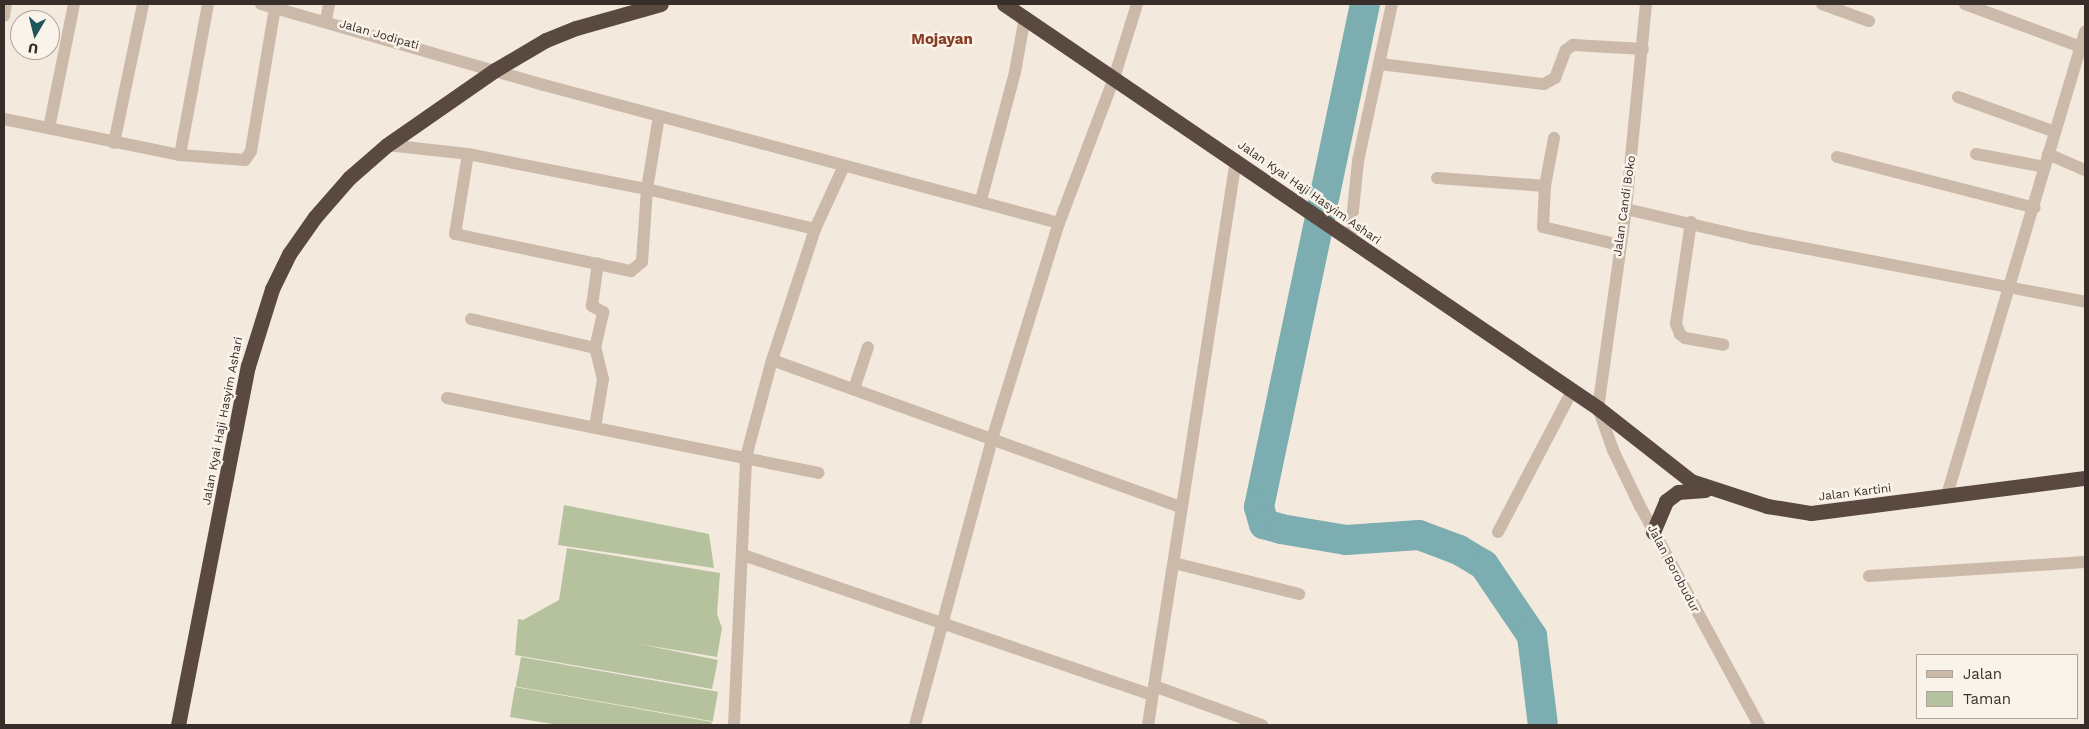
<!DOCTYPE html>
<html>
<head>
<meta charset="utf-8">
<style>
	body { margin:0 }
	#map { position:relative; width:2089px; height:729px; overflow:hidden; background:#f3e9dd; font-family:"Work Sans",sans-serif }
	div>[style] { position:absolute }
	.green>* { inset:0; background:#b5c29d; transform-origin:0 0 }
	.river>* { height:30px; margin:-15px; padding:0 15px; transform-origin:15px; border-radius:15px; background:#7cadb0 }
	.minor>* { height:12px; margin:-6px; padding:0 6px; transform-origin:6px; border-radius:6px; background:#cbbaa9 }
	.highway>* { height:15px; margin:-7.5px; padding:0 7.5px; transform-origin:7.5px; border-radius:7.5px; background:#594940 }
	span { translate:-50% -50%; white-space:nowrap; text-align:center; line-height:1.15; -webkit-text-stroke:5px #faf3ea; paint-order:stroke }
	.street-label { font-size:12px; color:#382e29 }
	.quarter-label { font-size:15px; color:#893c21; font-weight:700 }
	.frame { position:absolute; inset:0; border:5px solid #382e29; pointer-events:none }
	.legend { position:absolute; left:1916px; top:654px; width:162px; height:65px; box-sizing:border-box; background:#faf3ea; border:1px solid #aca49d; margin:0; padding:6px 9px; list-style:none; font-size:15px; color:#382e29 }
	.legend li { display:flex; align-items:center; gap:10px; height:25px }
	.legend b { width:25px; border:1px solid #aca49d }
	.north { position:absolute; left:10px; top:10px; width:50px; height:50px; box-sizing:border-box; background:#faf3ea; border:1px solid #aca49d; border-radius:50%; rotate:188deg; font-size:14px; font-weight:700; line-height:20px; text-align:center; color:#382e29 }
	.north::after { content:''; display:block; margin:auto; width:18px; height:22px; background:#1e555b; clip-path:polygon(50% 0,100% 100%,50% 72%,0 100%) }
</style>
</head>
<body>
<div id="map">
	<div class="green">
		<i style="clip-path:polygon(564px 505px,709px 534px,714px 568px,558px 545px)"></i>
		<i style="clip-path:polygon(567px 548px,720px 573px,717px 614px,722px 628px,717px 657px,639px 644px,718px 660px,712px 689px,515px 655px,518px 619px,523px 620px,559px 600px)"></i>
		<i style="left:521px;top:657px;width:200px;height:30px;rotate:10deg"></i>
		<i style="clip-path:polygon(515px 687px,712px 722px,711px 725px,559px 725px,510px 717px)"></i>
	</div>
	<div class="river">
		<i style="left:1365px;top:4px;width:514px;rotate:101.9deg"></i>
		<i style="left:1259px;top:507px;width:18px;rotate:74deg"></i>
		<i style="left:1264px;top:524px;width:18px;rotate:16deg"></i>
		<i style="left:1281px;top:529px;width:66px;rotate:9.6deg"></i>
		<i style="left:1346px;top:540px;width:73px;rotate:-3.9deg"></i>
		<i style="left:1419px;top:535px;width:43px;rotate:20.6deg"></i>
		<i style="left:1459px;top:550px;width:29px;rotate:31deg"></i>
		<i style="left:1484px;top:565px;width:86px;rotate:55.9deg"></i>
		<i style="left:1532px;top:636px;width:90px;rotate:83deg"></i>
	</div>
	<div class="minor">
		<i style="left:261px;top:4px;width:294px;rotate:16deg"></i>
		<i style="left:544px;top:85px;width:533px;rotate:15deg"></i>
		<i style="left:1059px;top:223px;width:155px;rotate:-69.2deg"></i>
		<i style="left:1114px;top:78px;width:77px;rotate:-72.7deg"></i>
		<i style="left:1646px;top:4px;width:206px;rotate:95.6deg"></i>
		<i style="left:1626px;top:209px;width:201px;rotate:98deg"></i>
		<i style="left:1598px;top:408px;width:45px;rotate:70.3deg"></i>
		<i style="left:1613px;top:450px;width:62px;rotate:64.3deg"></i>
		<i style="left:1640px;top:506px;width:249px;rotate:61.5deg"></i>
		<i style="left:1822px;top:4px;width:50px;rotate:19.9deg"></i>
		<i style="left:1965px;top:4px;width:124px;rotate:20.3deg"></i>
		<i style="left:4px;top:16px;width:12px;rotate:-81deg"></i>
		<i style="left:326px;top:20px;width:16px;rotate:-79deg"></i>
		<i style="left:1380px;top:64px;width:165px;rotate:7deg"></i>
		<i style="left:1544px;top:84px;width:13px;rotate:-29deg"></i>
		<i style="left:1555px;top:78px;width:30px;rotate:-69deg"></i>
		<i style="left:1566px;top:50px;width:9px;rotate:-36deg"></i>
		<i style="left:1573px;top:45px;width:70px;rotate:3.3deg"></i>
		<i style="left:1958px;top:97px;width:103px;rotate:19.8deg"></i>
		<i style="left:4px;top:119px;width:180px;rotate:11.6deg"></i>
		<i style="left:180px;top:155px;width:65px;rotate:4.4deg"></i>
		<i style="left:245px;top:160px;width:11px;rotate:-56deg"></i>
		<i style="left:251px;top:151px;width:145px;rotate:-80.5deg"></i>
		<i style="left:49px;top:128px;width:126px;rotate:-78.6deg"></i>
		<i style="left:114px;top:143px;width:142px;rotate:-78.2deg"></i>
		<i style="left:387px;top:145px;width:81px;rotate:6.3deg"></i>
		<i style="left:468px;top:154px;width:182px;rotate:11.1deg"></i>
		<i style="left:647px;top:189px;width:173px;rotate:13.4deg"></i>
		<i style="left:468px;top:154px;width:81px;rotate:99.2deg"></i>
		<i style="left:455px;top:234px;width:180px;rotate:11.9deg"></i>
		<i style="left:631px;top:271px;width:14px;rotate:-39deg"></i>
		<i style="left:642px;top:262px;width:73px;rotate:-86.1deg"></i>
		<i style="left:647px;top:189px;width:74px;rotate:-80.7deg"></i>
		<i style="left:1976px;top:154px;width:70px;rotate:10.7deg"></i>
		<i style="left:2048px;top:154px;width:40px;rotate:23.4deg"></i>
		<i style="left:180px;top:155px;width:154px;rotate:-79.5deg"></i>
		<i style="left:1837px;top:157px;width:204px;rotate:14.4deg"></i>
		<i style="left:1437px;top:178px;width:108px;rotate:4.2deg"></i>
		<i style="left:1545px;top:186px;width:41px;rotate:92.8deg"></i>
		<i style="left:1543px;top:227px;width:79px;rotate:13.2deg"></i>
		<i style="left:1545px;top:186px;width:49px;rotate:-79.4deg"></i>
		<i style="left:981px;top:200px;width:132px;rotate:-75.1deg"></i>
		<i style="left:1015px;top:72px;width:56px;rotate:-79.7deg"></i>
		<i style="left:1626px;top:209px;width:128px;rotate:13.1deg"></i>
		<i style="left:1751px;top:238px;width:340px;rotate:10.8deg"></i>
		<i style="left:1691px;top:222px;width:103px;rotate:98.4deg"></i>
		<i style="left:1676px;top:324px;width:11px;rotate:68deg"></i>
		<i style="left:1680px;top:334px;width:6px;rotate:39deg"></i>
		<i style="left:1685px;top:338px;width:39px;rotate:10deg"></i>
		<i style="left:1350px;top:240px;width:79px;rotate:-84.2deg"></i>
		<i style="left:1358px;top:161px;width:161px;rotate:-77.8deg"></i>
		<i style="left:471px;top:319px;width:127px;rotate:13.2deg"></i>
		<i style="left:772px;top:360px;width:434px;rotate:19.8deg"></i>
		<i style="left:854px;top:389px;width:44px;rotate:-71.6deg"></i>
		<i style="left:447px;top:398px;width:379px;rotate:11.4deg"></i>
		<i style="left:595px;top:427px;width:49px;rotate:-80.5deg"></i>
		<i style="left:603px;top:379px;width:32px;rotate:-104deg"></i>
		<i style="left:595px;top:348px;width:37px;rotate:-77deg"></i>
		<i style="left:603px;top:312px;width:13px;rotate:-151deg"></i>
		<i style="left:592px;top:306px;width:43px;rotate:-82.1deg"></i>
		<i style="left:1947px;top:495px;width:484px;rotate:-73.4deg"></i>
		<i style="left:1498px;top:532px;width:159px;rotate:-62.3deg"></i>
		<i style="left:743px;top:555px;width:432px;rotate:18.9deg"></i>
		<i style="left:1174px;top:563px;width:129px;rotate:13.9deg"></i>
		<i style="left:1869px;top:576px;width:216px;rotate:-3.7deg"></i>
		<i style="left:1154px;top:686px;width:115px;rotate:19.9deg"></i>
		<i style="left:734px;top:725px;width:268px;rotate:-87.4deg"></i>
		<i style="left:746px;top:457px;width:100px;rotate:-75deg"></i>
		<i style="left:772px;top:360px;width:138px;rotate:-71.8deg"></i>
		<i style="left:815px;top:229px;width:69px;rotate:-65.3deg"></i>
		<i style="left:915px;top:725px;width:296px;rotate:-74.9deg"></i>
		<i style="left:992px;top:439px;width:226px;rotate:-72.8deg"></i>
		<i style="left:1148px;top:725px;width:572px;rotate:-81.15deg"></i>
	</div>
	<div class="highway">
		<i style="left:1004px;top:4px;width:718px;rotate:34.22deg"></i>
		<i style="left:1598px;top:408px;width:118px;rotate:38.1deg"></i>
		<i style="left:1691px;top:481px;width:80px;rotate:18.2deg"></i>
		<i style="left:1767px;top:506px;width:45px;rotate:9deg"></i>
		<i style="left:1811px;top:513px;width:276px;rotate:-7.3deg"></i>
		<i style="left:1653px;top:532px;width:34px;rotate:-67deg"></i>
		<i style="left:1666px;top:501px;width:15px;rotate:-37deg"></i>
		<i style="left:1678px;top:492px;width:27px;rotate:-4deg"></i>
		<i style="left:178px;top:725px;width:366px;rotate:-79deg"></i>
		<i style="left:248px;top:366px;width:81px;rotate:-72.7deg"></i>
		<i style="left:272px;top:289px;width:39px;rotate:-64deg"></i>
		<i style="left:289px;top:254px;width:45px;rotate:-54.9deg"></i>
		<i style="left:315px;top:217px;width:52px;rotate:-48.9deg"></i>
		<i style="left:349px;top:178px;width:50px;rotate:-41deg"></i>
		<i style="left:387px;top:145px;width:131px;rotate:-34.8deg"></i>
		<i style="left:495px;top:70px;width:59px;rotate:-30.5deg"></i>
		<i style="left:546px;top:40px;width:32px;rotate:-22deg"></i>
		<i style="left:576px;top:28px;width:88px;rotate:-15.8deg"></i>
	</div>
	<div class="street-label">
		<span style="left:379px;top:35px;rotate:16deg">Jalan Jodipati</span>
		<span style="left:1309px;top:193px;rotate:35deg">Jalan Kyai Haji Hasyim Ashari</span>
		<span style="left:1625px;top:206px;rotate:-82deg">Jalan Candi Boko</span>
		<span style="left:223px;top:421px;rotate:-79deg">Jalan Kyai Haji Hasyim Ashari</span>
		<span style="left:1855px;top:493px;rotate:-7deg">Jalan Kartini</span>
		<span style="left:1673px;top:569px;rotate:62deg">Jalan Borobudur</span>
	</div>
	<div class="quarter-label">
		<span style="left:942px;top:40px">Mojayan</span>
	</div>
	<div class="frame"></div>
	<ul class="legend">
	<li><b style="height:6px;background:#cbbaa9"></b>Jalan</li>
	<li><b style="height:14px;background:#b5c29d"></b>Taman</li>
	</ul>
	<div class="north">U</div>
</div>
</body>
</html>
